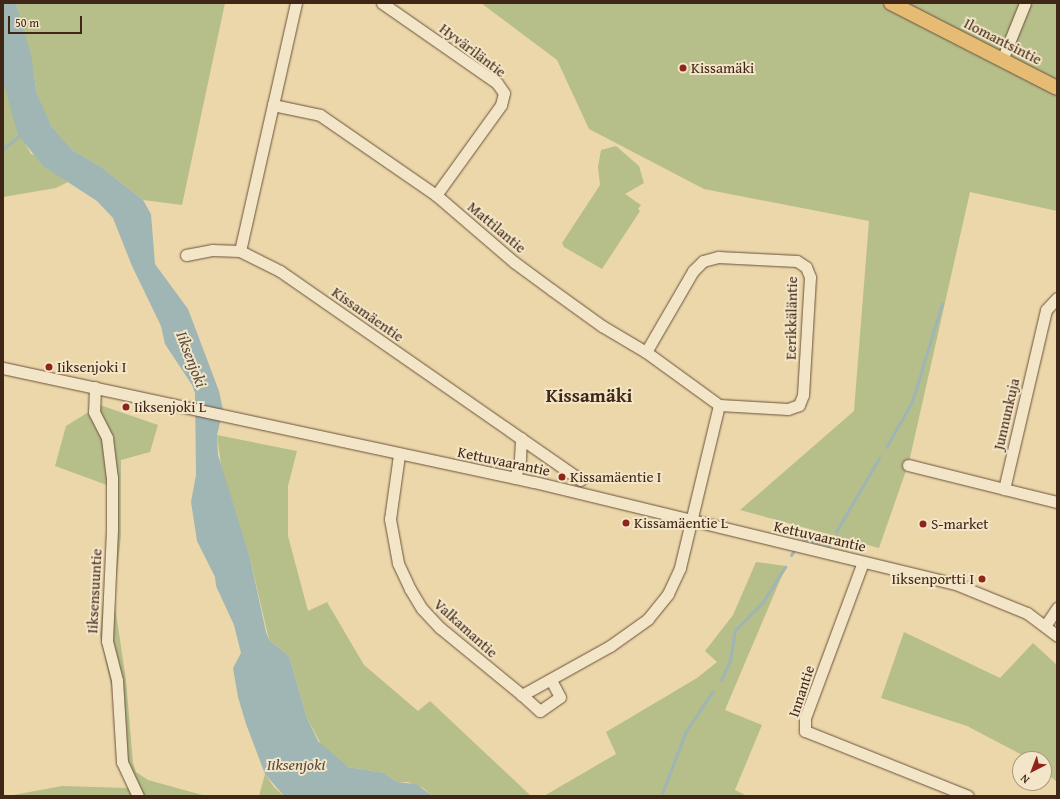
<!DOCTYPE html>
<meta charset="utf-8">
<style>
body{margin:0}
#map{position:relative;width:1060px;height:799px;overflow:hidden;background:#ecd7aa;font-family:"Gentium Book Plus",serif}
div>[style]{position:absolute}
.green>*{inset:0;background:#b6be8a}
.water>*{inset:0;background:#9fb6b5}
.stream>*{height:3px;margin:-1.5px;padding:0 1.5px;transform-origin:1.5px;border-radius:1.5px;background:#9fb6b5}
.roads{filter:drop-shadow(0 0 1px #6b523b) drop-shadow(0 0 1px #6b523b)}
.minor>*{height:11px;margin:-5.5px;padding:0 5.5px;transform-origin:5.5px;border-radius:5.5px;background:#f3e5c8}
.major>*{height:14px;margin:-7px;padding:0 7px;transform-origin:7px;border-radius:7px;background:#e6bc75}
.dots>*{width:11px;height:11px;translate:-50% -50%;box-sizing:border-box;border:2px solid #f3e5c8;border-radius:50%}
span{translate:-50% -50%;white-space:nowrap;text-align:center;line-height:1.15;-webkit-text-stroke:4px #f3e5c8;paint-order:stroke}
.street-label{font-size:15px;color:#402616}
.poi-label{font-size:15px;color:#402616}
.left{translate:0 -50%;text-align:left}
.right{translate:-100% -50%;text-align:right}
.water-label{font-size:16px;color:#584a3e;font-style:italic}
.district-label{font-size:19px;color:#402616;font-weight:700}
.frame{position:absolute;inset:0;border:4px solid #402616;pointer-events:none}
.north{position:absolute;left:1012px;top:751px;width:40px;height:40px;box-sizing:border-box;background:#f3e5c8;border:1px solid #ab9981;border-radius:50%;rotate:222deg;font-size:11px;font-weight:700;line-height:16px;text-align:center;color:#402616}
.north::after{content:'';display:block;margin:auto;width:14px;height:18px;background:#8f2418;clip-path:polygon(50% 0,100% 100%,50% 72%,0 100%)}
.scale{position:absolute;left:8px;top:16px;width:74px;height:18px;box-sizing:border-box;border:2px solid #402616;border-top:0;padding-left:5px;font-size:12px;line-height:14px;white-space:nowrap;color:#402616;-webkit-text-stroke:3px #f3e5c8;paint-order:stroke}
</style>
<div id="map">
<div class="green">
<i style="clip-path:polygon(16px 3px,225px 3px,182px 205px,143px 200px,100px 166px,72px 150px,61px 139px,46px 119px,37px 94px,34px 74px)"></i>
<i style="clip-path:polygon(481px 3px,1057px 3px,1057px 211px,970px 192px,909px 462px,879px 548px,740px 510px,854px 411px,869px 221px,704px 189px,589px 129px,557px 60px)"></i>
<i style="clip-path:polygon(3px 75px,22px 138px,31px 154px,43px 157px,68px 182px,56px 188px,3px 197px)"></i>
<i style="clip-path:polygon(616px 146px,639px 166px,644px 183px,625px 194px,641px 205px,638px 209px,640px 211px,602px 269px,564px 247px,562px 243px,600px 185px,598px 167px,601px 150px)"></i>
<i style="clip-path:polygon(100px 405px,158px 425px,150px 452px,121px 460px,121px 536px,114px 600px,126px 680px,133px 763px,136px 772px,148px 780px,206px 796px,8px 796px,62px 786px,128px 788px,117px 765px,113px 693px,100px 636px,109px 535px,107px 485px,55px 466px,66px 426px)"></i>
<i style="clip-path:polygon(217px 435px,297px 451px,288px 486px,288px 536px,308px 611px,327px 602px,364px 665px,418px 711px,430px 701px,531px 796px,433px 796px,423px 788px,408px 782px,397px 782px,384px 773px,348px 767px,323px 748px,307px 718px,289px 656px,269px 640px,250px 558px,222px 473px)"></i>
<i style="clip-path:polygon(756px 562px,786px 566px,725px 710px,762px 725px,735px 790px,747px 796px,544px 796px,616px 754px,606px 732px,697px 678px,717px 662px,705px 651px,733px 615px)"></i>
<i style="clip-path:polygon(904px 632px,1000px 678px,1033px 643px,1057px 665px,1057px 782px,1044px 771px,1044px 759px,1030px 759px,967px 726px,881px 698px)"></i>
<i style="clip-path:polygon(265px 774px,274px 787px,284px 796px,259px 796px)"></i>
</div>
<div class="water">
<i style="clip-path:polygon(3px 3px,16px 3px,31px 55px,37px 94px,51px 126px,72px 150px,100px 166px,143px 200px,151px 214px,155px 264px,188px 309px,219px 391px,223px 410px,217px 435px,218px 455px,250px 558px,266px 632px,269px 640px,289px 656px,307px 718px,318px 741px,348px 767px,384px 773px,397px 782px,416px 784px,433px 796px,284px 796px,265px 774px,246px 724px,238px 697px,233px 668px,241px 653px,234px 625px,216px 586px,215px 577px,197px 541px,191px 502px,196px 475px,195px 393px,192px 385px,165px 344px,161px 326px,132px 266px,113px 218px,97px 201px,43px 166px,18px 135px,3px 81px)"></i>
</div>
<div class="stream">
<i style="left:3px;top:149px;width:21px;rotate:-39deg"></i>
<i style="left:886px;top:447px;width:52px;rotate:-60deg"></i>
<i style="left:912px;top:402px;width:103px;rotate:-73.1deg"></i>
<i style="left:836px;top:532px;width:86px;rotate:-59.8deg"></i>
<i style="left:801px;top:538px;width:29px;rotate:14deg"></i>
<i style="left:791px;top:555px;width:4px;rotate:-56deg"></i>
<i style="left:721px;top:680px;width:21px;rotate:-65deg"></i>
<i style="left:730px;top:661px;width:31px;rotate:-81deg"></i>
<i style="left:735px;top:630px;width:38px;rotate:-45deg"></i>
<i style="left:762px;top:603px;width:43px;rotate:-57.4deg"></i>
<i style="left:661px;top:796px;width:70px;rotate:-69deg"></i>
<i style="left:686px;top:731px;width:48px;rotate:-56deg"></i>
</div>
<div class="roads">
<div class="minor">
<i style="left:382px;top:3px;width:140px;rotate:34.8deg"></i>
<i style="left:497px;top:83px;width:12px;rotate:55deg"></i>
<i style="left:504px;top:93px;width:12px;rotate:104deg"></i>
<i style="left:501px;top:105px;width:111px;rotate:125.8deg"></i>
<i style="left:1002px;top:60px;width:61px;rotate:-68deg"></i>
<i style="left:273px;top:105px;width:105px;rotate:-77.3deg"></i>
<i style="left:240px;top:251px;width:150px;rotate:-77.3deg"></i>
<i style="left:273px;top:105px;width:48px;rotate:12deg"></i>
<i style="left:320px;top:115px;width:141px;rotate:34.6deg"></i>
<i style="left:436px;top:195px;width:103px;rotate:40.7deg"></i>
<i style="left:514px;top:262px;width:47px;rotate:36.4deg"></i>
<i style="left:552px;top:290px;width:62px;rotate:35.8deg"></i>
<i style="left:602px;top:326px;width:51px;rotate:30.6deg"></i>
<i style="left:646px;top:352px;width:90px;rotate:36deg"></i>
<i style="left:719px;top:405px;width:168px;rotate:103.5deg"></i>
<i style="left:680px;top:568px;width:29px;rotate:115deg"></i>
<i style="left:668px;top:594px;width:32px;rotate:129deg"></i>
<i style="left:648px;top:619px;width:47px;rotate:144.6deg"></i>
<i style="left:610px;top:646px;width:101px;rotate:150.9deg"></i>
<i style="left:522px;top:695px;width:106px;rotate:-140.7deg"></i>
<i style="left:440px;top:628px;width:26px;rotate:-133deg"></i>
<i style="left:422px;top:609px;width:23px;rotate:-121deg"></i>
<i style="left:410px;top:589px;width:29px;rotate:-115deg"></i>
<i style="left:398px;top:563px;width:45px;rotate:-100.3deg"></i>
<i style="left:390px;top:519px;width:65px;rotate:-82deg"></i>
<i style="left:186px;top:255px;width:26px;rotate:-11deg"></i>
<i style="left:212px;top:250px;width:28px;rotate:2deg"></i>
<i style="left:240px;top:251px;width:45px;rotate:26.6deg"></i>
<i style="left:280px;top:271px;width:366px;rotate:34.8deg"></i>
<i style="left:1057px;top:298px;width:16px;rotate:133deg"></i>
<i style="left:1046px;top:310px;width:184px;rotate:103.2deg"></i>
<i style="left:1004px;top:489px;width:55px;rotate:13.8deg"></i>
<i style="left:646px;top:352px;width:94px;rotate:-59.9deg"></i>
<i style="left:693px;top:271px;width:14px;rotate:-45deg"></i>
<i style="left:703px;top:261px;width:16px;rotate:-15deg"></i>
<i style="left:718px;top:257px;width:79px;rotate:2.9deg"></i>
<i style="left:797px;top:261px;width:11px;rotate:34deg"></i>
<i style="left:806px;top:267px;width:11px;rotate:68deg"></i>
<i style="left:810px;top:277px;width:118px;rotate:93.4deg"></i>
<i style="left:803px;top:395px;width:11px;rotate:112deg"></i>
<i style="left:799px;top:405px;width:12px;rotate:160deg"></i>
<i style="left:788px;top:409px;width:69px;rotate:-176.7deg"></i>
<i style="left:3px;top:368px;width:543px;rotate:12.12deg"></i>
<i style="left:534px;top:482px;width:431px;rotate:13.6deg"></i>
<i style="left:953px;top:583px;width:80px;rotate:22.1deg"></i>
<i style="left:1027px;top:613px;width:38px;rotate:37deg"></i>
<i style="left:95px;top:387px;width:25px;rotate:92deg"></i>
<i style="left:94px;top:412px;width:29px;rotate:63deg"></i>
<i style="left:107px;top:438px;width:39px;rotate:83deg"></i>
<i style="left:112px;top:477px;width:53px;rotate:90deg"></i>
<i style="left:112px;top:530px;width:111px;rotate:92.6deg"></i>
<i style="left:107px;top:641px;width:40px;rotate:75.6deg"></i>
<i style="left:117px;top:680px;width:82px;rotate:86.5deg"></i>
<i style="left:122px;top:762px;width:38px;rotate:65deg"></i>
<i style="left:908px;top:465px;width:99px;rotate:14deg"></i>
<i style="left:515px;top:478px;width:20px;rotate:-75deg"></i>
<i style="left:520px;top:459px;width:21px;rotate:-87deg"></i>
<i style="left:863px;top:562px;width:166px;rotate:110.4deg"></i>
<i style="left:805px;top:718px;width:13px;rotate:90deg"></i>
<i style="left:805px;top:731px;width:175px;rotate:21.7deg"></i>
<i style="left:1045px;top:626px;width:22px;rotate:-56deg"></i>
<i style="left:522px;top:695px;width:24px;rotate:42deg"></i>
<i style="left:540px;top:711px;width:24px;rotate:-35deg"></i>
<i style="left:560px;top:697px;width:19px;rotate:-118deg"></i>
</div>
<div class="major">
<i style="left:891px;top:3px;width:186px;rotate:27.1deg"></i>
</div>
</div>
<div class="dots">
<i style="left:683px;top:68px;background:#8f2418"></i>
<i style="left:49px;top:367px;background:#8f2418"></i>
<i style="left:126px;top:407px;background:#8f2418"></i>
<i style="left:562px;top:477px;background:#8f2418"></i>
<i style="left:626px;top:523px;background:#8f2418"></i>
<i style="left:923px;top:524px;background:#8f2418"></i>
<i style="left:982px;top:579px;background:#8f2418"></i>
</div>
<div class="street-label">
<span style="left:1003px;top:41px;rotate:27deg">Ilomantsintie</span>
<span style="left:473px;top:50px;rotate:37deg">Hyväriläntie</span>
<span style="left:497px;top:227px;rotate:40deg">Mattilantie</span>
<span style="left:368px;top:314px;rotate:35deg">Kissamäentie</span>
<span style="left:791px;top:318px;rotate:-89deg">Eerikkäläntie</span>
<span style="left:1006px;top:414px;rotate:-77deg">Junnunkuja</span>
<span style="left:504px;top:461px;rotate:12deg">Kettuvaarantie</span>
<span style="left:820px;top:536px;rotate:13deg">Kettuvaarantie</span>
<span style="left:94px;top:591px;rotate:-87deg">Iiksensuuntie</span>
<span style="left:466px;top:628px;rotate:42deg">Valkamantie</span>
<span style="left:801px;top:691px;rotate:-72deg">Innantie</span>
</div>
<div class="poi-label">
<span class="left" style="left:691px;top:68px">Kissamäki</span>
<span class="left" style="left:57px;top:367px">Iiksenjoki I</span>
<span class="left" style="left:134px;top:407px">Iiksenjoki L</span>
<span class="left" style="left:570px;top:477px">Kissamäentie I</span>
<span class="left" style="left:634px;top:523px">Kissamäentie L</span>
<span class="left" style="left:931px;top:524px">S-market</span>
<span class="right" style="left:974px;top:579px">Iiksenportti I</span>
</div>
<div class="water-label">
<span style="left:192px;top:359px;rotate:69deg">Iiksenjoki</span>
<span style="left:296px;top:764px">Iiksenjoki</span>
</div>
<div class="district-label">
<span style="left:589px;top:396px">Kissamäki</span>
</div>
<div class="frame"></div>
<div class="north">N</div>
<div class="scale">50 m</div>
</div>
